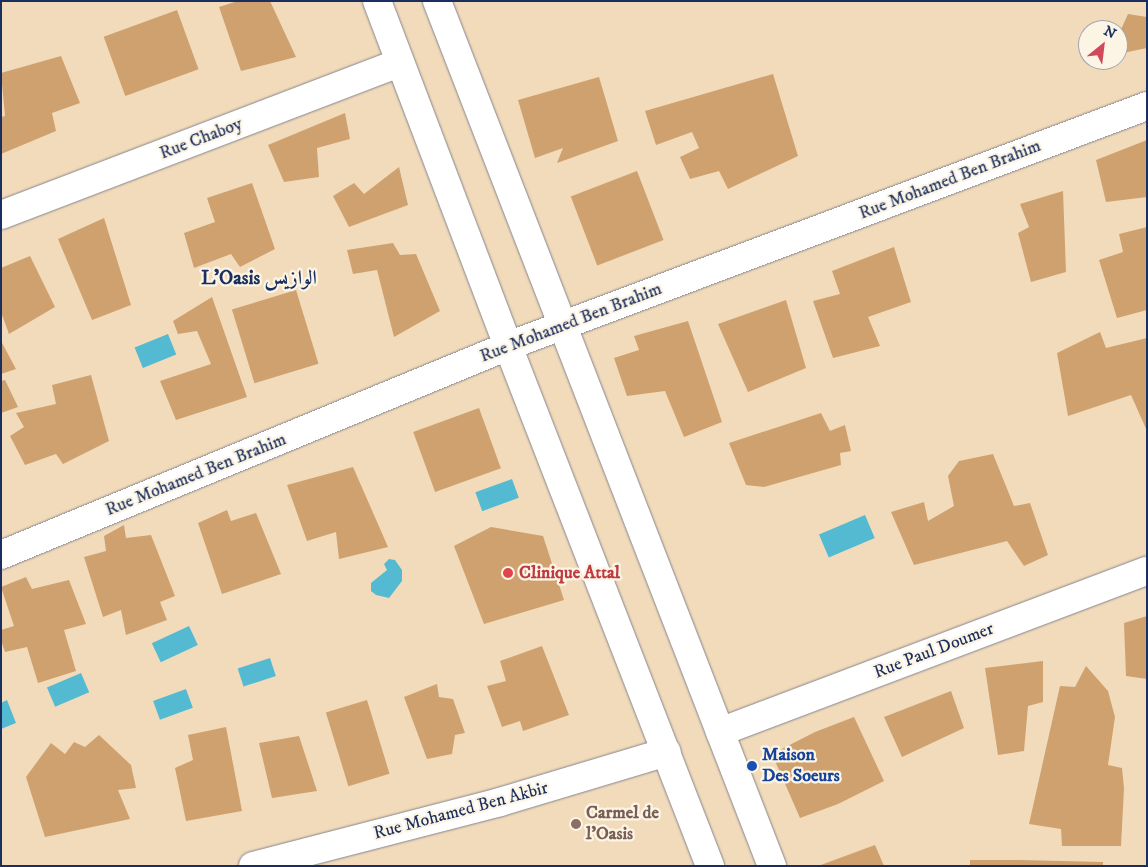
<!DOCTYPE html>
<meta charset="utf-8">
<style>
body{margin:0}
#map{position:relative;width:1148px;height:867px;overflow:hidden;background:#f2dbbb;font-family:"IM FELL DW Pica",Amiri,serif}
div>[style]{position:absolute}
.water>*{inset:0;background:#54bad2;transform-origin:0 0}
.building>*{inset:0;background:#cfa16e;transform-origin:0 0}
.roads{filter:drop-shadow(0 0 1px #86858c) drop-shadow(0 0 1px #86858c)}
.street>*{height:28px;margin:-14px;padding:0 14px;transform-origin:14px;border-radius:14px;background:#fff}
.secondary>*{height:28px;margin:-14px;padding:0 14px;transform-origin:14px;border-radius:14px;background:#fff}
.dots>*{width:14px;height:14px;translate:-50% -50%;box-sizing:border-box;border:2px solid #fcf5e5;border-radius:50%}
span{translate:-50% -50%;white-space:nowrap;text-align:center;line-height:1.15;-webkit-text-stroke:4.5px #fcf5e5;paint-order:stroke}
.street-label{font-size:18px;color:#1b2f5e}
.health-label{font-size:18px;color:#be3a42;font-weight:700}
.left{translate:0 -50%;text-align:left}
.transit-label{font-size:18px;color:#164399;font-weight:700}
.education-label{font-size:18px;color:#785e54;font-weight:700}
.quarter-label{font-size:20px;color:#1b2f5e;font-weight:700}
.frame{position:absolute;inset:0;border:2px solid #1b2f5e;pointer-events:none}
.north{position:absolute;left:1078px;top:20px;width:50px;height:50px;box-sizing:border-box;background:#fcf5e5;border:1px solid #a2a6af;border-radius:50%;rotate:29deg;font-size:14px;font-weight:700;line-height:20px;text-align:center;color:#1b2f5e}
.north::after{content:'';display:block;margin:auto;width:18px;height:22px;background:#d1495b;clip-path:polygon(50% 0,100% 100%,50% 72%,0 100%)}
</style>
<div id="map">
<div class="water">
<i style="left:168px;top:334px;width:22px;height:36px;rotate:68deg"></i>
<i style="left:512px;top:479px;width:20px;height:39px;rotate:70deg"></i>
<i style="left:865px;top:515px;width:25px;height:50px;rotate:67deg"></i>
<i style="clip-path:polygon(389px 559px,395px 560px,402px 570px,402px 581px,389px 598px,376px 595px,371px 591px,371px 583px,387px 570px,384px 564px)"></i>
<i style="left:189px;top:626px;width:21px;height:41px;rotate:65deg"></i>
<i style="left:270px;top:658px;width:19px;height:34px;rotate:72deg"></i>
<i style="left:81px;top:673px;width:21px;height:37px;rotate:67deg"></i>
<i style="left:186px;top:689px;width:20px;height:35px;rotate:70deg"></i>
<i style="clip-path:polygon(7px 700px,16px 723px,1px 729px,1px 703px)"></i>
</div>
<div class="building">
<i style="clip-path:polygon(238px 1px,270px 1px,296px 57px,241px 71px,219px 7px)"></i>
<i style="left:177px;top:10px;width:63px;height:78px;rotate:70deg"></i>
<i style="clip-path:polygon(1128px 14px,1147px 17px,1147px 48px,1118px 54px,1118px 36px)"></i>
<i style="clip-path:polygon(61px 56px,80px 103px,52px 113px,56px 131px,1px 154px,1px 117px,5px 116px,1px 73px)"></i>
<i style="clip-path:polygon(773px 74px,798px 156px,728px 189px,719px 171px,690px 179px,680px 157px,699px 148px,692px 132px,656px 145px,645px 111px)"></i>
<i style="clip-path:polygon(599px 77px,618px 141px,557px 163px,563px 148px,535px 158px,518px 100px)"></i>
<i style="clip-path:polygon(345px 113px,350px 139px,317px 148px,319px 177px,284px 182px,268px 145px)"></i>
<i style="clip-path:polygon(1147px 140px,1147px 197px,1106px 202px,1096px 160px)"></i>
<i style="clip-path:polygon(399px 167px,408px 205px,349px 227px,333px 196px,354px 183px,364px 194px)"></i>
<i style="left:637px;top:171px;width:74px;height:71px;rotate:69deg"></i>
<i style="clip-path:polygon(252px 183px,275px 249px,240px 267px,231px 254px,194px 268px,184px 233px,215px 222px,207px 198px)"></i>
<i style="clip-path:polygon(1063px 191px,1066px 272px,1031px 282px,1018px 233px,1029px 227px,1020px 204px)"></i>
<i style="clip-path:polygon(104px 218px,131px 305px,92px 320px,58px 239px)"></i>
<i style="clip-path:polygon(1147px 227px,1147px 310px,1117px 318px,1099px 260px,1123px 252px,1119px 234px)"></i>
<i style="clip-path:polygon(393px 243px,400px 255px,416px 254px,440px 311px,394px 337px,377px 270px,353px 274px,347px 250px)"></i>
<i style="clip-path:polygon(894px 247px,911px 302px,868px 317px,880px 346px,833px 358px,813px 301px,840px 294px,832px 271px)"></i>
<i style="clip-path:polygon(30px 256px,55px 307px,9px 334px,1px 312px,1px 268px)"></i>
<i style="left:296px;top:290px;width:77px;height:67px;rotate:73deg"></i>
<i style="clip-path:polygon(212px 297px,247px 397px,176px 420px,160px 381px,211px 364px,197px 331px,178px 334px,173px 321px)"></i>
<i style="clip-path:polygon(786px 300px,806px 368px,748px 392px,718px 324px)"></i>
<i style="clip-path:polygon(688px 321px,722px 422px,684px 437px,665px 391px,627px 396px,614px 358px,639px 350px,634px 336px)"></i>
<i style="clip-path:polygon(1100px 332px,1106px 348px,1147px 338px,1147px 431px,1131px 395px,1068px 416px,1057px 353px)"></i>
<i style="clip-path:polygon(1px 341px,16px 369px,1px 374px)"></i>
<i style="clip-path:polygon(91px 375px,109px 441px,63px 464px,56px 454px,25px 465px,10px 436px,24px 427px,16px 413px,56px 404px,52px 385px)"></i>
<i style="clip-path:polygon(5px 380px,18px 407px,1px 413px,1px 381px)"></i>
<i style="left:479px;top:408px;width:64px;height:70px;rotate:70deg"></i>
<i style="clip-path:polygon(821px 413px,830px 431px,845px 425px,851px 451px,840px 453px,841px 465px,764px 487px,746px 485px,729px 443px)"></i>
<i style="clip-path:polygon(993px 454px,1014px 506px,1030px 503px,1048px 555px,1024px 566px,1007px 541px,914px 565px,891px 512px,924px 502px,928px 521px,954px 506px,948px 476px,959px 461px)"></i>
<i style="clip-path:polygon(353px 467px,388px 547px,339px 559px,336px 532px,307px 541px,287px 485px)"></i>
<i style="clip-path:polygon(227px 510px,231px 521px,256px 513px,281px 574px,222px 594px,198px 523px)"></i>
<i style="clip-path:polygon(124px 525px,126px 538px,151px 535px,175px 596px,160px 602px,167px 620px,126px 635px,121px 610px,103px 617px,84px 557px,106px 551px,104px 536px)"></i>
<i style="clip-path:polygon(491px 527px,543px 536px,564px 600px,484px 624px,454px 546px)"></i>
<i style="clip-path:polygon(26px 577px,32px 589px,69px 580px,86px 624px,64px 630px,76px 671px,38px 683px,27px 647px,5px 652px,1px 640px,1px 630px,14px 626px,1px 587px)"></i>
<i style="clip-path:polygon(1147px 616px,1147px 679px,1126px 676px,1124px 623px)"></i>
<i style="clip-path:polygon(542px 646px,569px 715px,523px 731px,520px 721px,502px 727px,487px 686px,506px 681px,500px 661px)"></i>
<i style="clip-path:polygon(1043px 661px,1043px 702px,1028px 706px,1024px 751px,998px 755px,985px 668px)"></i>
<i style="clip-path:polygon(1086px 666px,1108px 691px,1115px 717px,1108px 765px,1122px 768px,1124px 788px,1121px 846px,1062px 846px,1061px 829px,1029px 824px,1060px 686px,1075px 687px)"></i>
<i style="clip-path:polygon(437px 684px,439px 697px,453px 699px,465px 733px,455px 735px,452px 754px,427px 759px,404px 697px)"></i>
<i style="clip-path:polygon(951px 691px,964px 728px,902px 757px,884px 717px)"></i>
<i style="left:367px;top:700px;width:77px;height:43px;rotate:73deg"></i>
<i style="clip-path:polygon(854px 717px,884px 781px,838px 804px,800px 818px,772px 754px,815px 732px)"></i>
<i style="clip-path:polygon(226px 727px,242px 811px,186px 821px,175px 768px,193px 760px,188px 735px)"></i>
<i style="clip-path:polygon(99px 735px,131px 765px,136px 788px,118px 790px,130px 819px,45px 837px,26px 777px,51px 743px,65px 754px,74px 742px,85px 747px)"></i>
<i style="clip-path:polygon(299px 736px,317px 791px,272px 798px,259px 743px)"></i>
<i style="clip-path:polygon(875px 845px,884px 866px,818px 866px)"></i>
<i style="clip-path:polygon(970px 860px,1021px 860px,1103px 862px,1103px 866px,970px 866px)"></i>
</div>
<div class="roads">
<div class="street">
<i style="left:1px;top:215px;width:427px;rotate:-20.9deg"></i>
<i style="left:1px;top:555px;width:548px;rotate:-22.4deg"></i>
<i style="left:508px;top:346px;width:683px;rotate:-20.59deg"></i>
<i style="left:720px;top:732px;width:456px;rotate:-20.7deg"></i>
<i style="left:253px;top:866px;width:255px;rotate:-14.5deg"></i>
<i style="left:500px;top:802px;width:174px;rotate:-16.7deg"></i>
</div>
<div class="secondary">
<i style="left:377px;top:1px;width:369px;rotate:69.2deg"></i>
<i style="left:508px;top:346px;width:558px;rotate:68.77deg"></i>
<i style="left:437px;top:1px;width:928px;rotate:68.83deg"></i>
</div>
</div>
<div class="dots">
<i style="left:508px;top:573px;background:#e0444e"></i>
<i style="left:752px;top:766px;background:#1a4fb4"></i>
<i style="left:576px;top:824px;background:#8d6e63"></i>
</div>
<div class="street-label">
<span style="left:201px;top:139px;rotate:-21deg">Rue Chaboy</span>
<span style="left:950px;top:180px;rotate:-21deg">Rue Mohamed Ben Brahim</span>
<span style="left:571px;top:323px;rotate:-21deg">Rue Mohamed Ben Brahim</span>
<span style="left:196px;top:475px;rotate:-22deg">Rue Mohamed Ben Brahim</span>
<span style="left:934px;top:651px;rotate:-21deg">Rue Paul Doumer</span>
<span style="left:461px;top:811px;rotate:-15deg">Rue Mohamed Ben Akbir</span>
</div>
<div class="health-label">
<span class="left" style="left:519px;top:573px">Clinique Attal</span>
</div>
<div class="transit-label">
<span class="left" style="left:762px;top:766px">Maison<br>Des Soeurs</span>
</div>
<div class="education-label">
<span class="left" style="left:586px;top:824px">Carmel de<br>l'Oasis</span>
</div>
<div class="quarter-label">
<span style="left:259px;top:278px">L'Oasis الوازيس</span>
</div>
<div class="frame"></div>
<div class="north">N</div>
</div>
